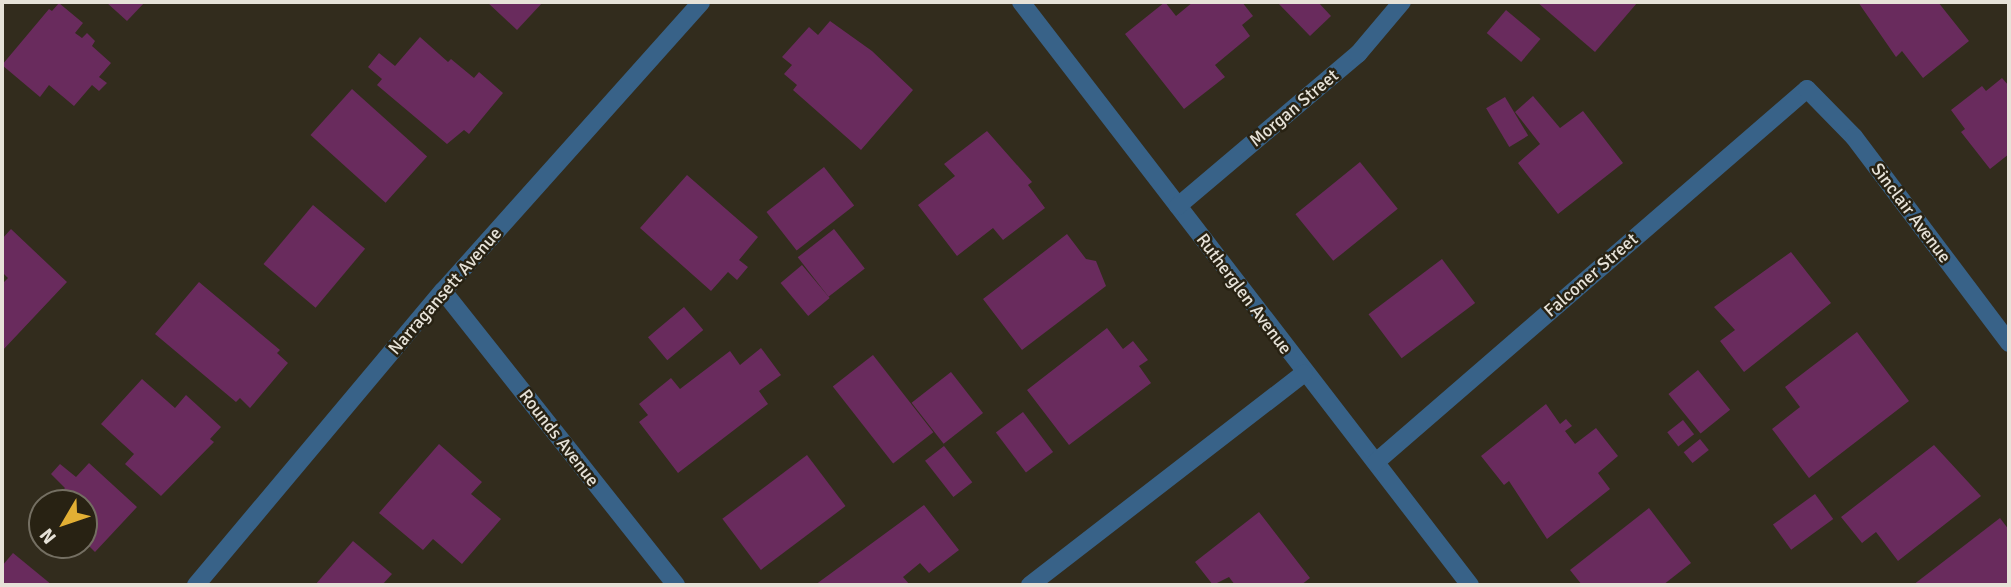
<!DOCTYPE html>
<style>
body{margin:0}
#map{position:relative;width:2011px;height:587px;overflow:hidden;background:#322c1d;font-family:Signika,sans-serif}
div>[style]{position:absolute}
.building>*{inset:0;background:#692b5d;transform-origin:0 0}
.minor>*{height:18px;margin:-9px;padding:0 9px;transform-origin:9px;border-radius:9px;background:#386288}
span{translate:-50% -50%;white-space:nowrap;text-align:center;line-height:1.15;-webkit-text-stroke:5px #282213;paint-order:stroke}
.street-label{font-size:18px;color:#e6e2d8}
.frame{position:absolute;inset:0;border:4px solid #e6e2d8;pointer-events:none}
.north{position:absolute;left:28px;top:489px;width:70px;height:70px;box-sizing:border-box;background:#282213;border:2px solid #746f62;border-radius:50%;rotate:231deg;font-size:19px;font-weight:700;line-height:28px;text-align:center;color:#e6e2d8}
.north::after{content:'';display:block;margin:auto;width:24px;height:32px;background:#e2af34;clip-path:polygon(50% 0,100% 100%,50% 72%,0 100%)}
</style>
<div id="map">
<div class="building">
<i style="clip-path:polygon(106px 2px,145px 2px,127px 21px)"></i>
<i style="clip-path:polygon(487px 2px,543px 2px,517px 30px)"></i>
<i style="clip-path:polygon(1165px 2px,1176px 16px,1193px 2px,1242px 2px,1253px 16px,1242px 25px,1250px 36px,1215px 65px,1225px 77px,1184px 109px,1125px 34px)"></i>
<i style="clip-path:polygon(1277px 2px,1318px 2px,1331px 16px,1310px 36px)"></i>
<i style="clip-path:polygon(1537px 2px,1635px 2px,1637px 3px,1595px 52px)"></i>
<i style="clip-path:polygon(1858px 2px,1938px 2px,1969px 41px,1923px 78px,1902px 51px,1896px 57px)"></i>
<i style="clip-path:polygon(59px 3px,83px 23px,75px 33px,82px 38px,87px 33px,95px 41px,92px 46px,111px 63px,99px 77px,107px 83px,99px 91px,92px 85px,74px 106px,49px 85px,40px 97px,2px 65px,49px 9px,52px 11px)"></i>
<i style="left:1506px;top:10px;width:45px;height:30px;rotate:40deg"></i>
<i style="clip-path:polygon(830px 21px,872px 51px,913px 90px,861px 150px,793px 90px,797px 85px,784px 74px,792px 65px,782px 57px,809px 27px,818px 35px)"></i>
<i style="clip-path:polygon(420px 37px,448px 62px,451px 59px,474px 78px,479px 72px,503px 93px,469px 134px,464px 130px,447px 144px,377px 85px,382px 79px,368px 67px,379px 53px,395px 66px)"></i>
<i style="clip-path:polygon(2002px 78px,2009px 86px,2009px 154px,1990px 169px,1961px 132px,1965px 129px,1951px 110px,1982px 86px,1986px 91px)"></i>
<i style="left:352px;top:89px;width:101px;height:62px;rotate:42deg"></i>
<i style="clip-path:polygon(1533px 96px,1560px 128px,1583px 111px,1623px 163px,1558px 214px,1518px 163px,1540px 144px,1515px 112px)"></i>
<i style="left:1505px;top:97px;width:45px;height:22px;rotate:59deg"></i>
<i style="clip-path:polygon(987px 131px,1032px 182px,1028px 185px,1045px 208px,1003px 240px,993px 228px,957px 256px,918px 205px,955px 176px,944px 164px)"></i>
<i style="left:1360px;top:162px;width:60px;height:83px;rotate:51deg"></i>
<i style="left:824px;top:167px;width:49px;height:73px;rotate:52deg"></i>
<i style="clip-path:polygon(687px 175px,758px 237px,739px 260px,748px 267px,737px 280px,728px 272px,711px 291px,640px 228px)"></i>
<i style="left:313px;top:205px;width:68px;height:77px;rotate:40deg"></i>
<i style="clip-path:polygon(11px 229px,67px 282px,2px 351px,2px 284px,8px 278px,2px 272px,2px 239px)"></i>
<i style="left:834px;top:229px;width:50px;height:46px;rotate:52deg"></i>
<i style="clip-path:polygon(1067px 234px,1086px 259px,1096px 261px,1106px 286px,1022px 350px,983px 299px)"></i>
<i style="clip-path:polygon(1791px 252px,1831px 303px,1744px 372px,1720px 341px,1735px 330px,1714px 307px)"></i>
<i style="left:1442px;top:259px;width:55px;height:92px;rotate:53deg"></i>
<i style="left:802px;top:265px;width:43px;height:28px;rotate:50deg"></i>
<i style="clip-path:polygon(199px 282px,280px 350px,277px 353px,288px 363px,250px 408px,240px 398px,236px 402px,155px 334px)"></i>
<i style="left:684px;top:307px;width:30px;height:47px;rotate:50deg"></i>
<i style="clip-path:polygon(1107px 328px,1123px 349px,1133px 341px,1148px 360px,1139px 366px,1151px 383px,1069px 445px,1027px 390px)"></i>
<i style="clip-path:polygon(1857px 332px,1909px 401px,1809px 478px,1772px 429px,1800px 407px,1785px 387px)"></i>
<i style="clip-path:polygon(761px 348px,781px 375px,759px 391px,768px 404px,678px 473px,639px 422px,648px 415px,639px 404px,671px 378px,680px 389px,730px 351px,740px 365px)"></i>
<i style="left:873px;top:355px;width:98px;height:51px;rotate:52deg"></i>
<i style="left:1698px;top:370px;width:51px;height:38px;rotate:51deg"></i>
<i style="left:951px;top:372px;width:52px;height:50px;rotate:52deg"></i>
<i style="clip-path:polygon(142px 379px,175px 408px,186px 395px,221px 427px,210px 439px,214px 442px,161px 496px,125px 464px,134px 454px,101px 424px)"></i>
<i style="clip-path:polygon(1546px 404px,1560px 424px,1566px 419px,1572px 426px,1565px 431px,1575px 444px,1596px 428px,1618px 456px,1598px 473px,1610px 489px,1547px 539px,1509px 481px,1504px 485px,1481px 456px)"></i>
<i style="left:1023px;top:412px;width:50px;height:34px;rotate:53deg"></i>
<i style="left:1683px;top:420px;width:18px;height:20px;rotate:52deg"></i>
<i style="left:1700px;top:439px;width:14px;height:21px;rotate:51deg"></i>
<i style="clip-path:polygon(439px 444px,482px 482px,471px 494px,501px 519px,462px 564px,433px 539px,423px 550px,379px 513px)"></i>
<i style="clip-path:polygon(1934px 445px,1981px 496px,1898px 561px,1876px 532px,1862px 543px,1841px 517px)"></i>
<i style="left:944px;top:446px;width:46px;height:24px;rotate:52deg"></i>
<i style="left:807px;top:455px;width:64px;height:106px;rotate:53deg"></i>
<i style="clip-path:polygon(89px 463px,137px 507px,95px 552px,84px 541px,84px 503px,51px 503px,65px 488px,51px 474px,60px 464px,76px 477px)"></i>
<i style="left:1815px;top:494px;width:31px;height:52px;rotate:54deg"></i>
<i style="clip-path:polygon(924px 505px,959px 550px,929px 573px,920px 563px,903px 577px,910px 585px,815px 585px)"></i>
<i style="clip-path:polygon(1649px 508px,1691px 563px,1663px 585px,1582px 585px,1570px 570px)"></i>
<i style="clip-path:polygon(1259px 512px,1310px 578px,1301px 585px,1235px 585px,1229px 577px,1213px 585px,1195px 562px)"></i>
<i style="clip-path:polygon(2000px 518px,2009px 530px,2009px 585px,1913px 585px)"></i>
<i style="clip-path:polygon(353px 541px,392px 574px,382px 585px,315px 585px)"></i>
<i style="clip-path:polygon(13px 553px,52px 585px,2px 585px,2px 566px)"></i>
</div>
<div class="minor">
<i style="left:1021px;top:2px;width:736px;rotate:52.4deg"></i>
<i style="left:1178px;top:206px;width:236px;rotate:-40.2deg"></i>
<i style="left:1358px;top:54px;width:68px;rotate:-49.8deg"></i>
<i style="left:443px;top:291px;width:375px;rotate:51.6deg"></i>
<i style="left:1376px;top:462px;width:570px;rotate:-40.87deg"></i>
<i style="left:1807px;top:89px;width:67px;rotate:45.6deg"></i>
<i style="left:1854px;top:137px;width:258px;rotate:53deg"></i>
<i style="left:196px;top:585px;width:384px;rotate:-50deg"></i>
<i style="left:443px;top:291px;width:387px;rotate:-48.2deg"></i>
<i style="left:1030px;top:585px;width:346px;rotate:-37.7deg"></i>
</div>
<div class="street-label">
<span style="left:1294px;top:108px;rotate:-40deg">Morgan Street</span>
<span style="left:1911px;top:213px;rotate:53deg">Sinclair Avenue</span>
<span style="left:1591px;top:275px;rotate:-41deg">Falconer Street</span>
<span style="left:445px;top:291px;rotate:-49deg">Narragansett Avenue</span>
<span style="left:1244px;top:294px;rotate:53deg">Rutherglen Avenue</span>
<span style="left:559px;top:438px;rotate:52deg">Rounds Avenue</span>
</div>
<div class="frame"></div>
<div class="north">N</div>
</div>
